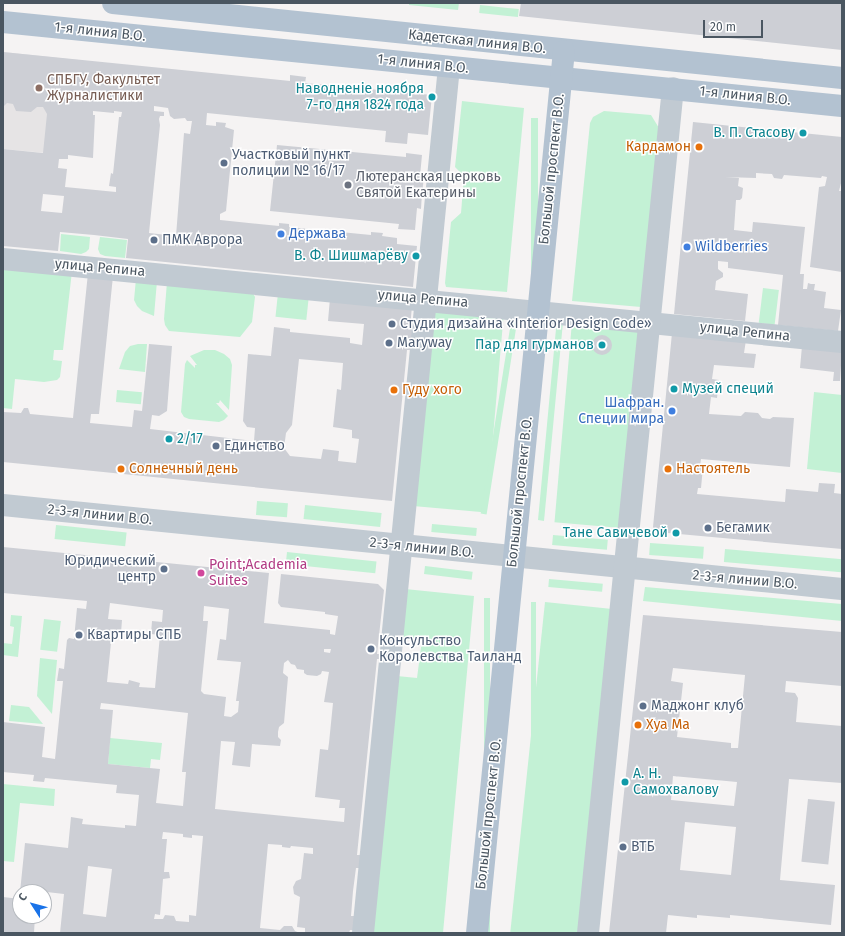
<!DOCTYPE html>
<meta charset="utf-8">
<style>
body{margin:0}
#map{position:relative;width:845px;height:936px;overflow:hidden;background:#f5f3f3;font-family:"Fira Sans",sans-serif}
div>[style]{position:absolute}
.education>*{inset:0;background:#e6e4e5}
.green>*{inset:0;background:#c3f1d5;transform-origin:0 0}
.building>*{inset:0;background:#cdcfd5;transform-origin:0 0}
.round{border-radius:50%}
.minor>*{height:22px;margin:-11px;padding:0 11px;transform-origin:11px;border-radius:11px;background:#c1cad2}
.major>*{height:22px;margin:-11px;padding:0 11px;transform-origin:11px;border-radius:11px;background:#b3c2d1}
.dots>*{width:11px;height:11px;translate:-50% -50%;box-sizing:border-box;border:2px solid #fff;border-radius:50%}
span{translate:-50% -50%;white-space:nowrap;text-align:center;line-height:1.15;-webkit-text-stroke:3px #fff;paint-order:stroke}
.street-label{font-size:14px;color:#4a5661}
.education-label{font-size:14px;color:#785e54}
.left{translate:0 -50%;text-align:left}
.culture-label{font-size:14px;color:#0d838f}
.right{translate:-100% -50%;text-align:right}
.food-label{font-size:14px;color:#c56008}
.service-label{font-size:14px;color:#4e5e75}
.worship-label{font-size:14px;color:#5b616d}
.shop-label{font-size:14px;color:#366cbe}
.hotel-label{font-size:14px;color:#b23c85}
.frame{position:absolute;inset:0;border:4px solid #4a5661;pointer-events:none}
.north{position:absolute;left:12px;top:884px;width:40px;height:40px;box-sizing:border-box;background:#fff;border:1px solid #b7bbc0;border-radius:50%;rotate:306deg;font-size:11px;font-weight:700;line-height:16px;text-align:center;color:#4a5661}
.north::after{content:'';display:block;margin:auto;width:14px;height:18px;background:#1a73e8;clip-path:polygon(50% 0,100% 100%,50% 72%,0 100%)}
.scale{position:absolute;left:703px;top:20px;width:60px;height:18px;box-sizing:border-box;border:2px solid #4a5661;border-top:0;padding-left:5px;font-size:12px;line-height:14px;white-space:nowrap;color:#4a5661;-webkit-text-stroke:3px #fff;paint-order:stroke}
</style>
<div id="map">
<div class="education">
<i style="clip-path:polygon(3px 52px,78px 60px,68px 155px,3px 149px)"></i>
</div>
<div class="green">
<i style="clip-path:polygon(409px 3px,459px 3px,458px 10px,409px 5px)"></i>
<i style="left:480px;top:5px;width:39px;height:8px;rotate:6deg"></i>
<i style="clip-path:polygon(462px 101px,524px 108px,507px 292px,446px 287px,445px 283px,451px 222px,461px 213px,464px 176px,455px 167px)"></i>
<i style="clip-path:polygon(604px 111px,651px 115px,659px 128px,641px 307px,572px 301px,590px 123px,593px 117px)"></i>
<i style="left:531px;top:118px;width:7px;height:169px"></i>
<i style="clip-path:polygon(61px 234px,90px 237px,89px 249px,86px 252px,81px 254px,60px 251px)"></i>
<i style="clip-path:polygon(100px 237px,127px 240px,125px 258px,105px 256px,100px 254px,98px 249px)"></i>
<i style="clip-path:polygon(3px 265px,72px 271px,63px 350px,54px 350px,53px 360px,62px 361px,60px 377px,57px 380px,44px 382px,15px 379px,12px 409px,3px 408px)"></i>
<i style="clip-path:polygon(136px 279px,157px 281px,154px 316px,142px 311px,137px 306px,134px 300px)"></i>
<i style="clip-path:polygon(167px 282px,253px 293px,255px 297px,252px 322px,240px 337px,169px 331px,165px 325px,164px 319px)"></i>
<i style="left:763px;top:288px;width:16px;height:35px;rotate:7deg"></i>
<i style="left:278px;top:293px;width:31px;height:24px;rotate:6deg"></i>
<i style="left:433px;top:308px;width:71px;height:199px;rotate:5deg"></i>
<i style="left:511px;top:322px;width:6px;height:194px;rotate:9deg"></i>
<i style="clip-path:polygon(563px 322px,544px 521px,538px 520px,556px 329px,560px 323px)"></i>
<i style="left:572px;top:322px;width:70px;height:201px;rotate:5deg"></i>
<i style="clip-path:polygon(138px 344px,147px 344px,145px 372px,119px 369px,125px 352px,130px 346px)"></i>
<i style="clip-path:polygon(204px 350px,215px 350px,224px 354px,230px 359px,232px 365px,229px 410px,220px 400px,219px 403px,216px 403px,228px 416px,224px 420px,219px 422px,189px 419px,184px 417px,181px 412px,185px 364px,187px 360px,195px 368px,195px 365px,197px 365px,190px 356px)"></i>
<i style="left:117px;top:390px;width:25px;height:12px;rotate:5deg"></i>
<i style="clip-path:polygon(814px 392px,842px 395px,842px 473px,807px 469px)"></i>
<i style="left:257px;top:501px;width:31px;height:14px;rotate:4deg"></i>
<i style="left:305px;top:505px;width:77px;height:14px;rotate:6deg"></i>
<i style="left:432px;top:524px;width:45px;height:8px;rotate:5deg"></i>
<i style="left:56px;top:525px;width:71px;height:14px;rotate:6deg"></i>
<i style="left:553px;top:535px;width:55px;height:10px;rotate:5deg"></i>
<i style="left:650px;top:543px;width:54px;height:12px;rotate:4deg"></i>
<i style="left:725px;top:549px;width:118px;height:13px;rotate:5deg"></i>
<i style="left:287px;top:552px;width:90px;height:12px;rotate:6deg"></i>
<i style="left:425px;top:566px;width:48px;height:8px;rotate:7deg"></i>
<i style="left:549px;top:579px;width:54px;height:8px;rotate:5deg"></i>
<i style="clip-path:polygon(645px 587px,842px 604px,842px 621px,643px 601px)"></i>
<i style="clip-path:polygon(405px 589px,474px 596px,443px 933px,371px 933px,397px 676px,417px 678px,422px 640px,401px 637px)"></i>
<i style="left:484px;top:598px;width:6px;height:337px"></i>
<i style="left:531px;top:602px;width:5px;height:333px"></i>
<i style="left:545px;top:602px;width:70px;height:332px;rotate:6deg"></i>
<i style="clip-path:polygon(11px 615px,22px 616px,18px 657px,3px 655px,3px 643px,12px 644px,14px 627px,10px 626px)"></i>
<i style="left:44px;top:619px;width:17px;height:31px;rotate:7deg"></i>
<i style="clip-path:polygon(40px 658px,57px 660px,52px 714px,37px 696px)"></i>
<i style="clip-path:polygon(11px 705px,29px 707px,43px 724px,9px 721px)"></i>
<i style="clip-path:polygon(110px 738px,162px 743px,160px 760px,151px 759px,150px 768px,108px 764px)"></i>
<i style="clip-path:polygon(3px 784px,55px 789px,54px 806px,20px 803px,14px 862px,3px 861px)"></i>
</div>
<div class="building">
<i style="clip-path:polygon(521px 3px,842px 3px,842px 50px,519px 16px)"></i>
<i style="clip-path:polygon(evenodd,3px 52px,290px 81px,290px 75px,306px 77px,305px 83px,432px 95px,428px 135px,408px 133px,407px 144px,385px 142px,386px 131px,207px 113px,206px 125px,216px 126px,216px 122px,226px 123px,225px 127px,234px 130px,226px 211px,220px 214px,220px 220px,279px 226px,279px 223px,289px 224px,289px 227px,371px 235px,371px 232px,383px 233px,382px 236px,397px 238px,397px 244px,417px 246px,413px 287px,126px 258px,128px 239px,94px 235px,60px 232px,58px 251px,3px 246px,3px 149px,43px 153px,47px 114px,43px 107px,37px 107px,31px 112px,16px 111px,13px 104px,7px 103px,3px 107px,3px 52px,154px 106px,168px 108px,170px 116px,174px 119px,185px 118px,187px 121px,192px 121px,190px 134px,184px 133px,176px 236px,149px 233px,160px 125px,159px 119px,160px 116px,164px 116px,164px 112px,154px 111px,154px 106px,3px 52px,93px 111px,114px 113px,114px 111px,122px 112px,121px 117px,119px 117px,113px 174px,111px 173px,109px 186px,116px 187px,116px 192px,65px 187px,67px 169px,58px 168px,59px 159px,68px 159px,68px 155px,93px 158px,95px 115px,93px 115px,93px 111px,3px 52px,43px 194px,64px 196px,62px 213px,41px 211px,43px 194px)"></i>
<i style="clip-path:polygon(693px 122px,842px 137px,842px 179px,839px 191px,842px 191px,842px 272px,810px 267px,819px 187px,825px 186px,827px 177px,822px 176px,821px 178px,784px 175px,782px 179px,774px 178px,772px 174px,756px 173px,756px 178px,725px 177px,739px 178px,738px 186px,743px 188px,742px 198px,740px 200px,736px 200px,734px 230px,752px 232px,753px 222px,805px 227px,800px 274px,804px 274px,803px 289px,807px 289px,808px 283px,811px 284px,815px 284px,814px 290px,826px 292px,824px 308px,841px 310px,838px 331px,778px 325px,783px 275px,728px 268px,728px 262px,718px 261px,718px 269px,723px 273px,723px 277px,716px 281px,715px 290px,748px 294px,745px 321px,674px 314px)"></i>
<i style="clip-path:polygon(277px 145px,406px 157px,406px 153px,422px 155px,420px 176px,424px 177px,422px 193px,421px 209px,417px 208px,415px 230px,398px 229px,399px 224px,270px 211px)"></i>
<i style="clip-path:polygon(evenodd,88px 273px,113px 276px,99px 414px,91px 414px,90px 423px,132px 427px,134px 410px,142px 411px,149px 344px,172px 346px,167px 411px,159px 416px,152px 415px,150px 429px,254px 441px,255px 428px,247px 427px,243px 421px,248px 354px,271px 356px,274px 327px,290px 329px,290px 332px,350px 338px,350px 343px,362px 345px,364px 324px,328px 321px,330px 298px,412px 306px,410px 328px,414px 329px,412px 350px,407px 350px,392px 501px,3px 462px,3px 412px,21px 413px,24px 408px,28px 408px,30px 414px,73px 418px,88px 273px,299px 359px,343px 363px,341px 390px,337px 389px,333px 427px,352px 430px,352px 438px,359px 439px,356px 463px,338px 461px,339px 451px,323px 449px,321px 459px,290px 456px,284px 448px,286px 433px,292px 425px,299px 359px)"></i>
<i style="clip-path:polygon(672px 333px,746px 340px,744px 353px,756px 354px,754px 368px,714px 365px,712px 379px,719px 380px,717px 398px,711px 397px,709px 414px,741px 416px,745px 412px,758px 413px,762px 418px,770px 419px,773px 417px,794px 418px,790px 467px,701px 459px,700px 467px,703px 467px,701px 488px,698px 488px,697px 494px,785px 502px,786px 489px,818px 492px,819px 483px,835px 484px,834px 493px,842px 494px,842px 549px,657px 532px,653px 527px)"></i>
<i class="round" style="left:592px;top:335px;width:20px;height:20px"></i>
<i style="clip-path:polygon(802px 346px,842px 350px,840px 381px,833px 381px,834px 372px,800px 368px)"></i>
<i style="clip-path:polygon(evenodd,3px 547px,269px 573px,264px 623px,330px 630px,330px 634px,335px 635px,338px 616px,325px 614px,325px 612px,281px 607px,278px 603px,281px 574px,378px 584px,384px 590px,377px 654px,382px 654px,382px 659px,377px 659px,357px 855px,363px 855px,362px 868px,356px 868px,353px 891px,351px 916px,357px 916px,356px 930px,350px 930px,349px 933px,305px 933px,305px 928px,297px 927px,300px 897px,294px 894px,293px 887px,296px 881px,301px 879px,304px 853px,313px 854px,313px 848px,291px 846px,290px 848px,282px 847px,282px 845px,268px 844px,260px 928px,280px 930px,284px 926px,292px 926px,295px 931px,300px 933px,60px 933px,64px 894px,38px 891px,20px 892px,25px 843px,68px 848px,71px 817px,83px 819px,82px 824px,125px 828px,125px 825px,136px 826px,139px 795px,116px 793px,117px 785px,45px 778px,44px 782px,33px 781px,34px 775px,3px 772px,3px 722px,45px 727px,42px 757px,55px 759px,63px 681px,57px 681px,59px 668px,64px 669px,67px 640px,69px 638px,74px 639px,77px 608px,86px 609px,87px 601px,3px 593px,3px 547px,110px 603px,163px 610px,162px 622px,152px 621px,151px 634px,160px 635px,155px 688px,139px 687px,140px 683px,129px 680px,128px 684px,107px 682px,112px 633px,121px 633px,122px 620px,108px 619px,110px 603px,3px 547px,204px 606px,229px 609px,226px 640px,220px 639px,217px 660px,241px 662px,236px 701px,239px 701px,238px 712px,231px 717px,224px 716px,226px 697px,204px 694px,201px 691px,208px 621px,203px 621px,204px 606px,3px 547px,324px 649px,331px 649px,330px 653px,324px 652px,324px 649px,3px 547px,288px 660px,291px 664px,295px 665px,297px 669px,304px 670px,304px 673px,307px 675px,317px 676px,321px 674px,322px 671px,329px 672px,324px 702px,333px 703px,329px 743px,328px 750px,320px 749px,315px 797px,340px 800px,339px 808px,345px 808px,344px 822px,215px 809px,221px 741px,235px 742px,232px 765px,250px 767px,252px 744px,280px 746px,281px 740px,278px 737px,278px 732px,279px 727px,284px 723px,288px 677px,283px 673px,284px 663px,288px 660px,3px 547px,101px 703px,188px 713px,182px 772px,186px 772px,183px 806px,156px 803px,160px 769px,108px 764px,113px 710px,100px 709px,101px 703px,3px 547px,163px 832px,183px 834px,183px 837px,192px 838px,192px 835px,203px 836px,196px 916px,189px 915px,189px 922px,176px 921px,174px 916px,165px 915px,163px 919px,154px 919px,155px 914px,160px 915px,163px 879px,170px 878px,169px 872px,164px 872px,167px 839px,162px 839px,163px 832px,3px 547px,88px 866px,112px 869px,106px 917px,83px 914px,88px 866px)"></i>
<i style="clip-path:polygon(evenodd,643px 615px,842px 632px,842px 686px,786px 681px,785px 692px,795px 693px,798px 698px,796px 722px,842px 726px,842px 783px,789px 779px,780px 880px,835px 885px,831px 925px,730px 915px,730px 918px,697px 915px,697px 918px,668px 915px,666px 933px,609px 933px,643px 615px,673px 668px,745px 675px,738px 748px,731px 748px,731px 743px,677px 737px,683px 683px,671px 681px,673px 668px,643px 615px,673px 776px,737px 782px,734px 806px,671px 800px,673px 776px,643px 615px,685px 822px,736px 827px,731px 875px,680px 870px,685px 822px)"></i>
<i style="left:808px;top:799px;width:27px;height:63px;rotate:6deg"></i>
<i style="clip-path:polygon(3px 897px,20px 899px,20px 916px,35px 916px,34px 933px,3px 933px)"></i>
</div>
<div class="minor">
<i style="left:3px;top:259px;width:843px;rotate:5.65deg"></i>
<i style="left:3px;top:505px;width:843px;rotate:5.72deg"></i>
<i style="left:363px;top:933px;width:870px;rotate:-84.33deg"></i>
<i style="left:588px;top:933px;width:849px;rotate:-84.26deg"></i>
</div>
<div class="major">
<i style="left:113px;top:3px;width:733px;rotate:5.87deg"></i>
<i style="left:3px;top:22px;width:843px;rotate:5.72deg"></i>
<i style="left:477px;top:933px;width:886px;rotate:-84.37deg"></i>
</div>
<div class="dots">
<i style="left:39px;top:88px;background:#8d6e63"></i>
<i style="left:432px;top:97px;background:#0f9aa8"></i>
<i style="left:803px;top:133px;background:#0f9aa8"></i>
<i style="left:699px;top:147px;background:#e8710a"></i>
<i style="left:224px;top:163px;background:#5c6f8a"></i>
<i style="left:348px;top:185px;background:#6b7280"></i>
<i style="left:281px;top:234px;background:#3f7fe0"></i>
<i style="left:154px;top:240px;background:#5c6f8a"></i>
<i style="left:687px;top:247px;background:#3f7fe0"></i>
<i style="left:416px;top:256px;background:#0f9aa8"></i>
<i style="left:392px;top:324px;background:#5c6f8a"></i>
<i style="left:389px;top:343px;background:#5c6f8a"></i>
<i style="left:602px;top:345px;background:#0f9aa8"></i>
<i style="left:674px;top:389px;background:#0f9aa8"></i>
<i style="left:394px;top:390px;background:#e8710a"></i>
<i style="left:672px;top:411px;background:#3f7fe0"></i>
<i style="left:169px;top:439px;background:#0f9aa8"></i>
<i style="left:216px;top:446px;background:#5c6f8a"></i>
<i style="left:121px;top:469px;background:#e8710a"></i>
<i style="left:668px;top:469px;background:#e8710a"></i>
<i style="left:708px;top:528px;background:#5c6f8a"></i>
<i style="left:676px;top:533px;background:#0f9aa8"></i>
<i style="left:164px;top:569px;background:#5c6f8a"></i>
<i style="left:201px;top:573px;background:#d1479c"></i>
<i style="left:79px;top:635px;background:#5c6f8a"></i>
<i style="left:371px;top:649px;background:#5c6f8a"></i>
<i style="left:643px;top:706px;background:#5c6f8a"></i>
<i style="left:638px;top:725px;background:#e8710a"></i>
<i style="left:625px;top:782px;background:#0f9aa8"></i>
<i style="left:623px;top:847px;background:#5c6f8a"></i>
</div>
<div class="street-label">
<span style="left:100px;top:32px;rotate:6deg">1-я линия В.О.</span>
<span style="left:477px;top:42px;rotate:6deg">Кадетская линия В.О.</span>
<span style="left:423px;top:64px;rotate:6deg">1-я линия В.О.</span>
<span style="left:745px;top:96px;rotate:6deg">1-я линия В.О.</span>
<span style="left:552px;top:169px;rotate:-84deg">Большой проспект В.О.</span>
<span style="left:100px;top:268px;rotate:5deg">улица Репина</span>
<span style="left:423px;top:299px;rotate:5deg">улица Репина</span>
<span style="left:745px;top:332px;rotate:6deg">улица Репина</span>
<span style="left:520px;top:492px;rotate:-84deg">Большой проспект В.О.</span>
<span style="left:100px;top:515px;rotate:6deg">2-3-я линии В.О.</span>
<span style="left:422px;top:548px;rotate:6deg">2-3-я линии В.О.</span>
<span style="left:745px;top:580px;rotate:5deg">2-3-я линии В.О.</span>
<span style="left:489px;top:814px;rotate:-84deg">Большой проспект В.О.</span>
</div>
<div class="education-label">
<span class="left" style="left:47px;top:88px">СПБГУ, Факультет<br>Журналистики</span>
</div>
<div class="culture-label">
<span class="right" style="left:424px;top:97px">Наводненiе ноября<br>7-го дня 1824 года</span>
<span class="right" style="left:795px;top:133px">В. П. Стасову</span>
<span class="right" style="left:408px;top:256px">В. Ф. Шишмарёву</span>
<span class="right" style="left:594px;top:345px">Пар для гурманов</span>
<span class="left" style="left:682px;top:389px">Музей специй</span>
<span class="left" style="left:177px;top:439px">2/17</span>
<span class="right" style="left:668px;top:533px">Тане Савичевой</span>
<span class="left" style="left:633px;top:782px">А. Н.<br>Самохвалову</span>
</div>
<div class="food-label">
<span class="right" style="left:691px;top:147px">Кардамон</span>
<span class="left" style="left:402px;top:390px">Гуду хого</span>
<span class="left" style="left:129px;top:469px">Солнечный день</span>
<span class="left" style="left:676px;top:469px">Настоятель</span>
<span class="left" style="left:646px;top:725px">Хуа Ма</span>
</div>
<div class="service-label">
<span class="left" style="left:232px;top:163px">Участковый пункт<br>полиции № 16/17</span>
<span class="left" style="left:162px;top:240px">ПМК Аврора</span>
<span class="left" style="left:400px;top:324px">Студия дизайна «Interior Design Code»</span>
<span class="left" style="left:397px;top:343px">Maryway</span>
<span class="left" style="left:224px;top:446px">Единство</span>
<span class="left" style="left:716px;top:528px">Бегамик</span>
<span class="right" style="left:156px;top:569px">Юридический<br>центр</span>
<span class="left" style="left:87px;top:635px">Квартиры СПБ</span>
<span class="left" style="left:379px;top:649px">Консульство<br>Королевства Таиланд</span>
<span class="left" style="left:651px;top:706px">Маджонг клуб</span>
<span class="left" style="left:631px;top:847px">ВТБ</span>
</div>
<div class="worship-label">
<span class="left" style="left:356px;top:185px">Лютеранская церковь<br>Святой Екатерины</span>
</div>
<div class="shop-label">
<span class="left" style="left:289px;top:234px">Держава</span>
<span class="left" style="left:695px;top:247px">Wildberries</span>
<span class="right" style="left:664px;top:411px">Шафран.<br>Специи мира</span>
</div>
<div class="hotel-label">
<span class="left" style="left:209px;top:573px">Point;Academia<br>Suites</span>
</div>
<div class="frame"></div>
<div class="north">С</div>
<div class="scale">20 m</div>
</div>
